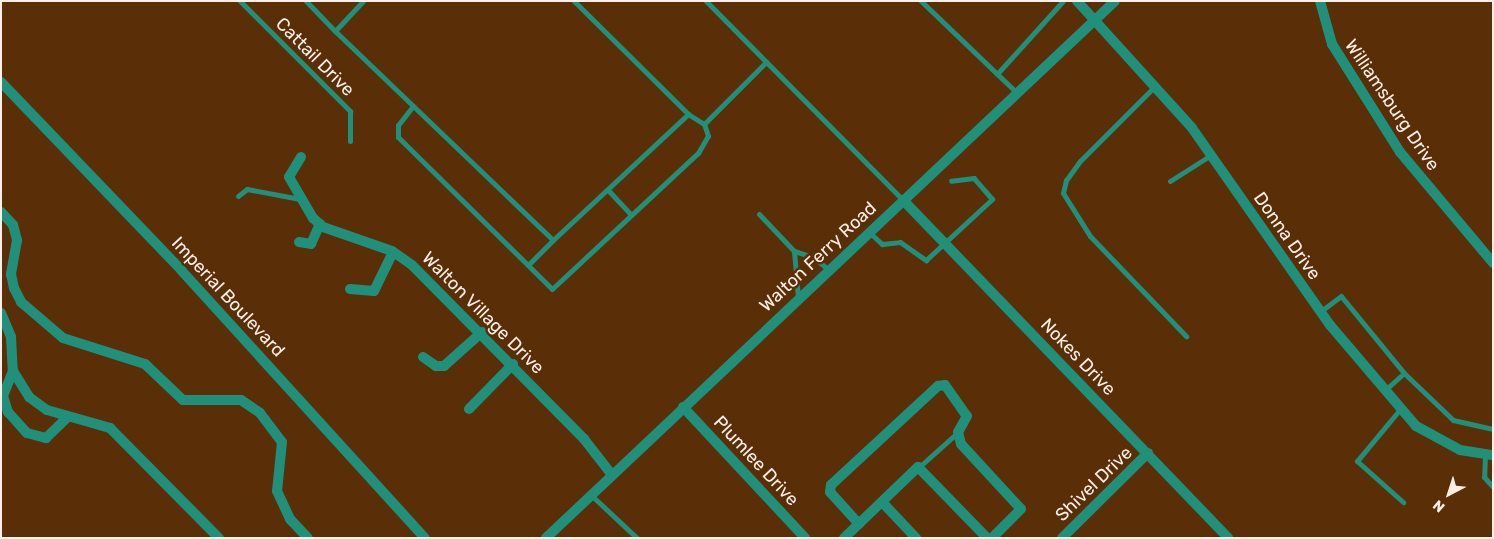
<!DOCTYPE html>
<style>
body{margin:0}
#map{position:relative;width:1494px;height:539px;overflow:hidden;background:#5a2e06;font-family:Rubik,sans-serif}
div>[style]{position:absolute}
.service>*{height:5px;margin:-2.5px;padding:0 2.5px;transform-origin:2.5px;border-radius:2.5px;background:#21907b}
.minor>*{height:10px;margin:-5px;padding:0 5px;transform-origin:5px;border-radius:5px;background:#21907b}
.tertiary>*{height:10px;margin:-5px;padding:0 5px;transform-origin:5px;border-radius:5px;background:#21907b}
span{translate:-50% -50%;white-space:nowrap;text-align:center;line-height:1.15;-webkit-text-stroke:5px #5a2e06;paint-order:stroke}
.street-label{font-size:18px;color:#fbefe8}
.frame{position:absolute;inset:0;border:2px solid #fbefe8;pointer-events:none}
.north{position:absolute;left:1424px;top:469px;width:50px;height:50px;-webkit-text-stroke:4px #5a2e06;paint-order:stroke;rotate:220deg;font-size:14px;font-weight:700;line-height:20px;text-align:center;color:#fbefe8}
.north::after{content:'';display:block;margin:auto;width:18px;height:22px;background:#fbefe8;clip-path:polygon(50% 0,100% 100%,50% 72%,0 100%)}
</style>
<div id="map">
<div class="service">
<i style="left:240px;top:1px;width:156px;rotate:45deg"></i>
<i style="left:350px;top:111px;width:30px;rotate:90deg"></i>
<i style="left:306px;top:1px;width:42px;rotate:46deg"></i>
<i style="left:363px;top:1px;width:41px;rotate:133deg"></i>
<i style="left:335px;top:31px;width:302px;rotate:43.8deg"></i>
<i style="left:553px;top:240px;width:185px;rotate:-43deg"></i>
<i style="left:688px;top:114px;width:19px;rotate:32deg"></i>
<i style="left:704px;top:124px;width:88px;rotate:-45deg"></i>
<i style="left:574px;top:1px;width:161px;rotate:44.7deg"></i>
<i style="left:706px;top:1px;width:280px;rotate:45.3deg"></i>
<i style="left:921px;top:1px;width:133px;rotate:43.8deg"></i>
<i style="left:997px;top:74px;width:98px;rotate:-47.9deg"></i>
<i style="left:1155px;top:86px;width:106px;rotate:135deg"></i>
<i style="left:1080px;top:161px;width:24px;rotate:126deg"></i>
<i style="left:1066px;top:180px;width:13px;rotate:103deg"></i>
<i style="left:1063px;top:193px;width:51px;rotate:57.9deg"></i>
<i style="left:1090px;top:236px;width:139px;rotate:46.2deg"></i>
<i style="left:413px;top:106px;width:24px;rotate:128deg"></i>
<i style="left:398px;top:125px;width:12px;rotate:90deg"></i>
<i style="left:398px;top:137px;width:216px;rotate:44.6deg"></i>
<i style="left:552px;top:289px;width:200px;rotate:-43deg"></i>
<i style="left:698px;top:153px;width:20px;rotate:-60deg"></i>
<i style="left:708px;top:136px;width:13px;rotate:-108deg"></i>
<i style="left:1170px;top:181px;width:49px;rotate:-32.4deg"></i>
<i style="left:608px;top:190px;width:34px;rotate:47deg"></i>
<i style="left:238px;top:196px;width:11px;rotate:-38deg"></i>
<i style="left:247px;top:189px;width:54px;rotate:10.7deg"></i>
<i style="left:759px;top:214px;width:51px;rotate:46.6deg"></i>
<i style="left:794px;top:251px;width:20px;rotate:18deg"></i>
<i style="left:813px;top:257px;width:21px;rotate:39deg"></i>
<i style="left:869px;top:232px;width:18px;rotate:43deg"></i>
<i style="left:882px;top:244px;width:18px;rotate:-6deg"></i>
<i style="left:900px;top:242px;width:32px;rotate:35deg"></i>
<i style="left:926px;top:260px;width:90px;rotate:-42.7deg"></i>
<i style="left:992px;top:199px;width:28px;rotate:-131deg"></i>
<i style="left:974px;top:178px;width:23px;rotate:173deg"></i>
<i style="left:794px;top:251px;width:47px;rotate:85.1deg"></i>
<i style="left:528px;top:265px;width:35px;rotate:-45deg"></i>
<i style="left:1321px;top:311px;width:25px;rotate:-37deg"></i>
<i style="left:1341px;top:296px;width:99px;rotate:50.7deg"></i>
<i style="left:1404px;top:373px;width:25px;rotate:138deg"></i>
<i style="left:1404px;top:373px;width:68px;rotate:43.8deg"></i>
<i style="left:1453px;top:420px;width:41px;rotate:12.7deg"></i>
<i style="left:1401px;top:408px;width:69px;rotate:129.7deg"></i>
<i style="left:1357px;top:461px;width:62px;rotate:41.7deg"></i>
<i style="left:1485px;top:454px;width:23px;rotate:92deg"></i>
<i style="left:1484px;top:477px;width:13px;rotate:48deg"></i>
<i style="left:919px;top:467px;width:52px;rotate:-41.9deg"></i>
<i style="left:591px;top:495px;width:63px;rotate:43.1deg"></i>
</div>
<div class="minor">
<i style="left:1077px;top:1px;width:171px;rotate:47.8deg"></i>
<i style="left:1192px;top:128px;width:241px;rotate:55deg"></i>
<i style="left:1330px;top:325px;width:133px;rotate:49.6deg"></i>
<i style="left:1416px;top:426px;width:50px;rotate:28.6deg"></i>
<i style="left:1460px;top:450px;width:33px;rotate:9deg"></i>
<i style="left:1320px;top:1px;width:45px;rotate:74.4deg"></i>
<i style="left:1332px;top:44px;width:128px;rotate:57.8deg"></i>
<i style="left:1400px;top:152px;width:145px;rotate:50deg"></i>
<i style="left:1px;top:82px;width:260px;rotate:46.2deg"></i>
<i style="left:181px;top:270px;width:362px;rotate:47.7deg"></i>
<i style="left:301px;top:157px;width:23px;rotate:121deg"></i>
<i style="left:289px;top:177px;width:48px;rotate:59.7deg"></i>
<i style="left:313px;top:218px;width:13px;rotate:42deg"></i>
<i style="left:323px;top:227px;width:73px;rotate:19.2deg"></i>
<i style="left:392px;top:251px;width:24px;rotate:35deg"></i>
<i style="left:412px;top:265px;width:245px;rotate:45.3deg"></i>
<i style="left:584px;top:439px;width:46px;rotate:52.1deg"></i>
<i style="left:903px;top:200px;width:469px;rotate:46.1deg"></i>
<i style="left:1px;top:212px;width:18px;rotate:47deg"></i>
<i style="left:13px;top:225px;width:16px;rotate:75deg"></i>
<i style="left:17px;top:240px;width:35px;rotate:100deg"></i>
<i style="left:11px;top:274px;width:14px;rotate:78deg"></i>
<i style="left:14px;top:288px;width:16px;rotate:63deg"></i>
<i style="left:21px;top:302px;width:55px;rotate:40.6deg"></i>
<i style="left:63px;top:338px;width:86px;rotate:17.6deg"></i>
<i style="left:145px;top:364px;width:52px;rotate:43.5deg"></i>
<i style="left:183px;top:400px;width:58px"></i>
<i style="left:241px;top:400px;width:23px;rotate:34deg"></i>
<i style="left:260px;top:413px;width:36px;rotate:53deg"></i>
<i style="left:282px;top:442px;width:49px;rotate:95.8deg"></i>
<i style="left:277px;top:491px;width:31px;rotate:65deg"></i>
<i style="left:290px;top:519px;width:26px;rotate:47deg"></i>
<i style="left:299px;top:242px;width:12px;rotate:9deg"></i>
<i style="left:311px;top:244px;width:22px;rotate:-66deg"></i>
<i style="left:350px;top:289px;width:24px;rotate:5deg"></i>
<i style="left:374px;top:291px;width:43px;rotate:-64deg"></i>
<i style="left:1px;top:313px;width:26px;rotate:67deg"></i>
<i style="left:11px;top:337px;width:34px;rotate:87deg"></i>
<i style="left:13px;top:371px;width:31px;rotate:58deg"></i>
<i style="left:29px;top:397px;width:22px;rotate:36deg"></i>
<i style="left:47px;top:410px;width:66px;rotate:15.9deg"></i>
<i style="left:110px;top:428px;width:155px;rotate:45.3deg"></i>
<i style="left:423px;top:357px;width:16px;rotate:35deg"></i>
<i style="left:436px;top:366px;width:8px"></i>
<i style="left:444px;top:366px;width:51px;rotate:-41.8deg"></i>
<i style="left:13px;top:371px;width:27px;rotate:112deg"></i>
<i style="left:3px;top:396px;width:17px;rotate:73deg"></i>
<i style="left:8px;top:412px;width:28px;rotate:48deg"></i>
<i style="left:27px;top:433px;width:20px;rotate:15deg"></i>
<i style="left:46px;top:438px;width:30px;rotate:-44deg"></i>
<i style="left:683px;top:407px;width:179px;rotate:47deg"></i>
<i style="left:469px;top:409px;width:63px;rotate:-45.6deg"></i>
<i style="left:882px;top:502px;width:50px;rotate:46.6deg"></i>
<i style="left:859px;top:524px;width:43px;rotate:-132.2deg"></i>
<i style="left:830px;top:492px;width:7px;rotate:-82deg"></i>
<i style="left:831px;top:485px;width:146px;rotate:-42.8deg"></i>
<i style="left:938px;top:386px;width:7px;rotate:-8deg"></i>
<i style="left:945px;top:385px;width:38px;rotate:55deg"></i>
<i style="left:967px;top:416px;width:18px;rotate:119deg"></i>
<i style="left:958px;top:432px;width:12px;rotate:76deg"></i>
<i style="left:961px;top:444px;width:88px;rotate:47.3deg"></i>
<i style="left:1021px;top:509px;width:41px;rotate:135deg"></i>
<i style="left:844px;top:538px;width:103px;rotate:-43.8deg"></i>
<i style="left:918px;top:467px;width:99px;rotate:45.8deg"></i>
<i style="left:1062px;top:538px;width:121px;rotate:-44.7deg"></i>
</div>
<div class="tertiary">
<i style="left:546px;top:538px;width:782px;rotate:-43.34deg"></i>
</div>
<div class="street-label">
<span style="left:315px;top:57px;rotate:45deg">Cattail Drive</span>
<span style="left:1392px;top:105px;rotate:56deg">Williamsburg Drive</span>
<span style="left:1287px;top:236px;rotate:55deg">Donna Drive</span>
<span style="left:818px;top:257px;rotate:-43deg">Walton Ferry Road</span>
<span style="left:228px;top:297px;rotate:47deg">Imperial Boulevard</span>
<span style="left:483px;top:313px;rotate:45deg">Walton Village Drive</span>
<span style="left:1078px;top:357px;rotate:46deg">Nokes Drive</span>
<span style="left:756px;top:461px;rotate:47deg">Plumlee Drive</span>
<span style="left:1094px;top:484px;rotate:-44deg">Shivel Drive</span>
</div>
<div class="frame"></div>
<div class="north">N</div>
</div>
